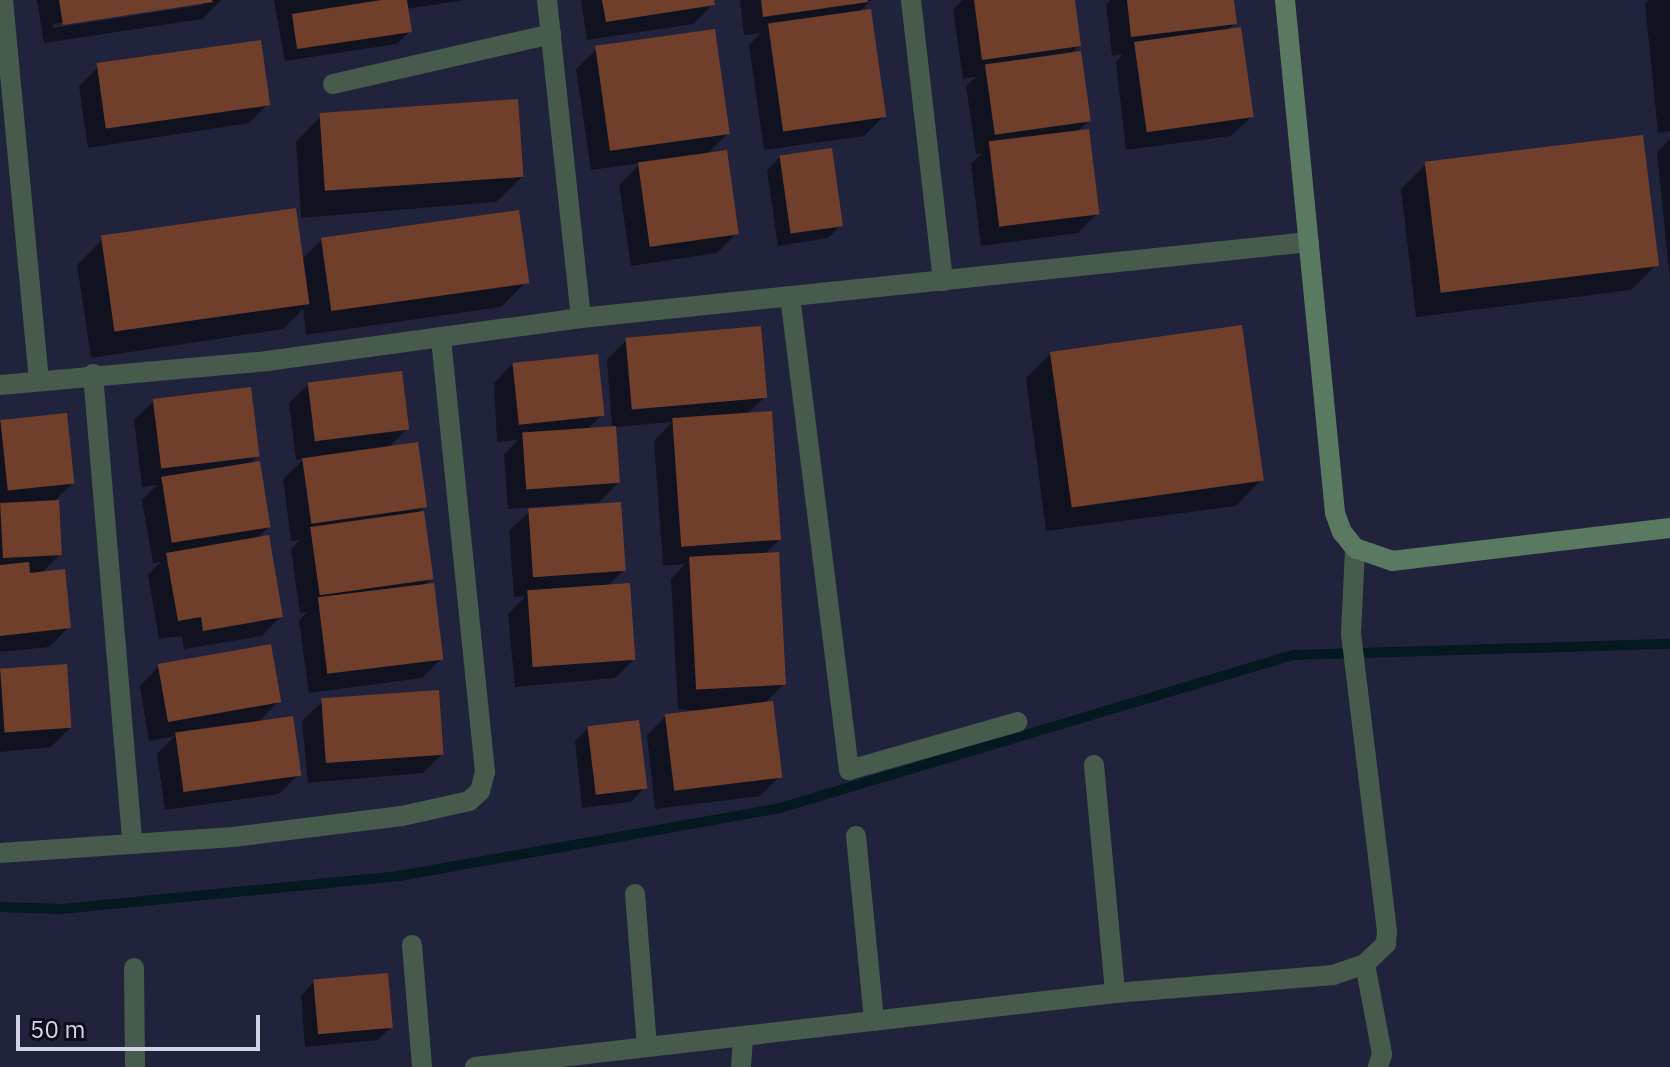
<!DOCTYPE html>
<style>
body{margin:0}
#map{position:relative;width:1670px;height:1067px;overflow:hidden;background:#21233c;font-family:"IBM Plex Sans",sans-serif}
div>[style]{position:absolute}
.shadow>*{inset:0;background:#0007}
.stream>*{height:10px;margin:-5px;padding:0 5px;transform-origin:5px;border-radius:5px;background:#04191f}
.building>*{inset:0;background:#703f2c;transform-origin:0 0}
.lane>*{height:20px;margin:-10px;padding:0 10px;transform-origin:10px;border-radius:10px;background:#475b4c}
.street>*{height:20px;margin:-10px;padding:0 10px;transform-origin:10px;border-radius:10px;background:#475b4c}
.secondary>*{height:20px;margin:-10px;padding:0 10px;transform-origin:10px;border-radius:10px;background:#597961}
span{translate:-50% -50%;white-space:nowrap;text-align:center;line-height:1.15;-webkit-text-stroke:6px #0d0e19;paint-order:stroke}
.scale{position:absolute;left:16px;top:1015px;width:244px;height:36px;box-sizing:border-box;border:4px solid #d1d4e4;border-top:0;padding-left:10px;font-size:24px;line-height:28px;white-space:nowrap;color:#d1d4e4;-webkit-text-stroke:6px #0d0e19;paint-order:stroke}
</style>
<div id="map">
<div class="shadow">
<i style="clip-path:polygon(evenodd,37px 0,221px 0,202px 19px,44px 43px,37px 0,202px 1px,202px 5px,53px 28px,53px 24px,202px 1px)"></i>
<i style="clip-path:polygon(274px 0,465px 0,406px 9px,410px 31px,397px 44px,285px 61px)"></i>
<i style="clip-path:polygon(581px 0,712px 0,713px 4px,693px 24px,587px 40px)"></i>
<i style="clip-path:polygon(740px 0,871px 0,859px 12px,884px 116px,864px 136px,764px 150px,749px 45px,761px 33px,744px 35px)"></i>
<i style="clip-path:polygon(963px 0,1073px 0,1079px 45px,1070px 54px,1089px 120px,1076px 133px,1098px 213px,1078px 233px,981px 246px,971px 164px,982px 153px,976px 154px,966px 86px,976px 77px,963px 79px,953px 9px)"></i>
<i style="clip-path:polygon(1111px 0,1232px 0,1235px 23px,1227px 31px,1251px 117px,1231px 136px,1126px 150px,1116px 62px,1123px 54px,1112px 56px,1106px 4px)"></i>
<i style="clip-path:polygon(1649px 0,1670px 0,1670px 131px,1658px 133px,1645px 4px)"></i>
<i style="clip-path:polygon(596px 50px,728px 133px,706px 155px,737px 233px,717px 253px,631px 266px,619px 185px,641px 163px,591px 170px,576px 69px)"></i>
<i style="clip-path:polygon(98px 67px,268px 104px,249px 123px,88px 148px,79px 86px)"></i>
<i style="clip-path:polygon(321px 116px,522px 177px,496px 202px,301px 218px,296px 142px)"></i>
<i style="clip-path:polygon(1670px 139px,1670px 282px,1657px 152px)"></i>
<i style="clip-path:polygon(780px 157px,841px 225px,828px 238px,778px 246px,767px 170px)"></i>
<i style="clip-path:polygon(1426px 164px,1656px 265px,1631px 290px,1416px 317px,1401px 189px)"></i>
<i style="clip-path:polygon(322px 239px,526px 282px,501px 307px,306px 335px,303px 309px,283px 329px,91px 358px,77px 265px,102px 240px,301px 260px)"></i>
<i style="clip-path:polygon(627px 340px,765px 397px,746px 415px,780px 539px,764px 555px,784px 684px,764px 704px,780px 776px,760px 796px,655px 809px,647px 735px,666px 716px,703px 711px,678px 709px,671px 579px,685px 564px,663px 566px,654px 441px,672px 422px,614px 427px,618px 483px,599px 502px,508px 509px,504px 455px,518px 440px,497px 442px,494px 383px,513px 363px,602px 415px,587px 430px,612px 428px,607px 359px)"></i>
<i style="clip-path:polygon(1051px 353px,1261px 480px,1236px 506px,1046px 531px,1026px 378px)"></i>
<i style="clip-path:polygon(309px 384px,407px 429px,388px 448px,425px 506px,417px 514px,431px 578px,422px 587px,442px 658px,422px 678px,309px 693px,299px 621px,307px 612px,300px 613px,291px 549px,300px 540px,291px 541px,283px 479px,304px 459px,296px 460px,289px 403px)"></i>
<i style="clip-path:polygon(154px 401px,257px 456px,249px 465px,269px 527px,256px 539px,281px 616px,262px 636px,184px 649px,182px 636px,159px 639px,148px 575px,161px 562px,153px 563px,142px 500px,157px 485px,142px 487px,134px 420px)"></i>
<i style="clip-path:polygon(0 422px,73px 483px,53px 502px,60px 554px,41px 574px,69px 627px,49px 647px,0 652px)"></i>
<i style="clip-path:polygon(529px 512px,624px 570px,607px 587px,634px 659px,615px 678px,515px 687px,508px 614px,526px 596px,514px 597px,509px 531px)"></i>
<i style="clip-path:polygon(159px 666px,279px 701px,257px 723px,299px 774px,279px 794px,165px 810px,157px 754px,175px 736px,149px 741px,140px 686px)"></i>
<i style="clip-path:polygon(0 672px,70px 728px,51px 747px,0 752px)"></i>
<i style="clip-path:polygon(322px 702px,442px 754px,423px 773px,308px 783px,302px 721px)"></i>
<i style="clip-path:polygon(588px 728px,644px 788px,631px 802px,582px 808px,575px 741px)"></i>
<i style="clip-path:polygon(314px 982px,391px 1027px,378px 1040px,305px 1047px,301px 996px)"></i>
</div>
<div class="stream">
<i style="left:0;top:907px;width:62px;rotate:1.8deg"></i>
<i style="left:62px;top:909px;width:339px;rotate:-5.6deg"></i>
<i style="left:399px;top:876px;width:387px;rotate:-10.1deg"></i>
<i style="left:780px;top:808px;width:535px;rotate:-16.61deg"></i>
<i style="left:1293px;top:655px;width:377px;rotate:-1.7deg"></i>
</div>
<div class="building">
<i style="clip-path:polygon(59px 0,212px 0,213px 2px,63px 25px)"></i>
<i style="clip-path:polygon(381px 0,407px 0,412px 32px,297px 49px,292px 14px)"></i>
<i style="clip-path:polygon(602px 0,714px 0,715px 5px,606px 22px)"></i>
<i style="clip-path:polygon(761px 0,868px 0,868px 2px,763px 17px)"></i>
<i style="clip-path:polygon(974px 0,1075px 0,1081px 46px,982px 60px)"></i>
<i style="clip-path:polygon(1127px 0,1234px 0,1237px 24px,1131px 37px)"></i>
<i style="left:871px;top:9px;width:109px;height:104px;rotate:82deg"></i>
<i style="left:1241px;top:27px;width:91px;height:108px;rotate:82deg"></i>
<i style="left:715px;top:29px;width:106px;height:121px;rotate:82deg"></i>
<i style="left:261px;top:40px;width:66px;height:166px;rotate:82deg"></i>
<i style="left:1081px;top:51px;width:71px;height:97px;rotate:82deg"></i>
<i style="left:518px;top:99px;width:78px;height:199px;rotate:86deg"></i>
<i style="left:1089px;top:129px;width:86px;height:101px;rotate:83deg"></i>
<i style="left:1643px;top:135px;width:132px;height:220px;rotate:83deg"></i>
<i style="left:832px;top:148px;width:79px;height:53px;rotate:82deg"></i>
<i style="left:727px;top:150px;width:85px;height:90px;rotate:82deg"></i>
<i style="left:296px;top:208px;width:97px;height:197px;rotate:82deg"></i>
<i style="left:519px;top:210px;width:74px;height:200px;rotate:82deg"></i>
<i style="left:1242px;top:325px;width:157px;height:194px;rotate:82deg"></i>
<i style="left:761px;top:326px;width:72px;height:136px;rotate:85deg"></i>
<i style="left:598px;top:354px;width:62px;height:86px;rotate:84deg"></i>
<i style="left:402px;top:371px;width:59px;height:95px;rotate:83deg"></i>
<i style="left:251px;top:387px;width:70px;height:99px;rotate:83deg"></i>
<i style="left:772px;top:411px;width:129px;height:100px;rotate:86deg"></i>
<i style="left:67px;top:413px;width:71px;height:67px;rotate:84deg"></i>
<i style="left:616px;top:426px;width:57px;height:94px;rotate:86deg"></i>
<i style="left:418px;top:442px;width:66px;height:117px;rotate:82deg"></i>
<i style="left:260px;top:461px;width:67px;height:100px;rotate:81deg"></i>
<i style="left:59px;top:500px;width:55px;height:59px;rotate:87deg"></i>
<i style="left:621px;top:502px;width:69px;height:93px;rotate:86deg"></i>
<i style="left:424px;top:511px;width:69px;height:115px;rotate:82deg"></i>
<i style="clip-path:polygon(269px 535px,283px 617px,203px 631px,201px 617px,178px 621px,166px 553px)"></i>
<i style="left:779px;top:552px;width:133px;height:90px;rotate:87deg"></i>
<i style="clip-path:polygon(29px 562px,30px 573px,65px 569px,71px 628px,0 636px,0 565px)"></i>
<i style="left:434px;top:583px;width:77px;height:117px;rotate:83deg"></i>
<i style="left:630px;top:583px;width:77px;height:103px;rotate:86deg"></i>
<i style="left:271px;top:644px;width:59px;height:115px;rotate:80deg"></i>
<i style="left:67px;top:664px;width:64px;height:67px;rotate:86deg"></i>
<i style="left:439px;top:690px;width:65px;height:118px;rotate:86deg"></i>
<i style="left:773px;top:701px;width:77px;height:109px;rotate:83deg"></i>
<i style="left:293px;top:716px;width:60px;height:119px;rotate:82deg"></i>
<i style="left:639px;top:720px;width:69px;height:52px;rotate:83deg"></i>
<i style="left:388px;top:973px;width:55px;height:75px;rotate:85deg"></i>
</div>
<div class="lane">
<i style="left:1094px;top:765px;width:229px;rotate:84.7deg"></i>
<i style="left:635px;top:894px;width:152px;rotate:85.5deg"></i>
<i style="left:412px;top:945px;width:122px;rotate:85.3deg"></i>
<i style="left:1365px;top:964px;width:92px;rotate:79.3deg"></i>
<i style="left:1382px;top:1054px;width:14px;rotate:107deg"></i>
<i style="left:741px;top:1067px;width:27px;rotate:-86deg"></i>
</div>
<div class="street">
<i style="left:3px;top:0;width:382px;rotate:84.6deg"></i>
<i style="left:547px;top:0;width:320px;rotate:83.9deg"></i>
<i style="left:911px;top:0;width:283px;rotate:83.5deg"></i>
<i style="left:333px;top:84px;width:224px;rotate:-12.9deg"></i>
<i style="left:790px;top:296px;width:478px;rotate:82.9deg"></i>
<i style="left:849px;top:770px;width:175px;rotate:-15.9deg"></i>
<i style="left:93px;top:374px;width:471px;rotate:85.2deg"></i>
<i style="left:0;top:385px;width:268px;rotate:-5.1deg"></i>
<i style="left:267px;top:361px;width:317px;rotate:-7.8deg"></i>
<i style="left:581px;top:318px;width:732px;rotate:-5.96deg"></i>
<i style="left:856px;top:836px;width:186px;rotate:84.4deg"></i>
<i style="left:0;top:853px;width:234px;rotate:-3.9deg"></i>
<i style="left:233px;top:837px;width:170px;rotate:-7.1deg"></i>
<i style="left:402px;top:816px;width:69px;rotate:-12.6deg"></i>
<i style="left:469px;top:801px;width:15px;rotate:-42deg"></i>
<i style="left:480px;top:791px;width:20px;rotate:-75deg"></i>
<i style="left:485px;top:772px;width:437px;rotate:-95.8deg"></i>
<i style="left:134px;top:968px;width:99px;rotate:89.4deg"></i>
<i style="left:475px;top:1067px;width:644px;rotate:-6.6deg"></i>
<i style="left:1115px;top:993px;width:219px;rotate:-4.7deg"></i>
<i style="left:1333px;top:975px;width:34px;rotate:-19deg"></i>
<i style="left:1365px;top:964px;width:29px;rotate:-44deg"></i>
<i style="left:1386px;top:944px;width:13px;rotate:-86deg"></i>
<i style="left:1387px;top:931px;width:299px;rotate:-96.9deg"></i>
<i style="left:1351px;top:634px;width:86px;rotate:-87.3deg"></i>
</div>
<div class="secondary">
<i style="left:1285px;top:0;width:515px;rotate:84.43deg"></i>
<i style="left:1335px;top:513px;width:20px;rotate:70deg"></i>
<i style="left:1342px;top:532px;width:21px;rotate:51deg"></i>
<i style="left:1355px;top:548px;width:39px;rotate:19deg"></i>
<i style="left:1392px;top:561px;width:280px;rotate:-6.8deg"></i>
</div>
<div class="scale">50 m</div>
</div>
